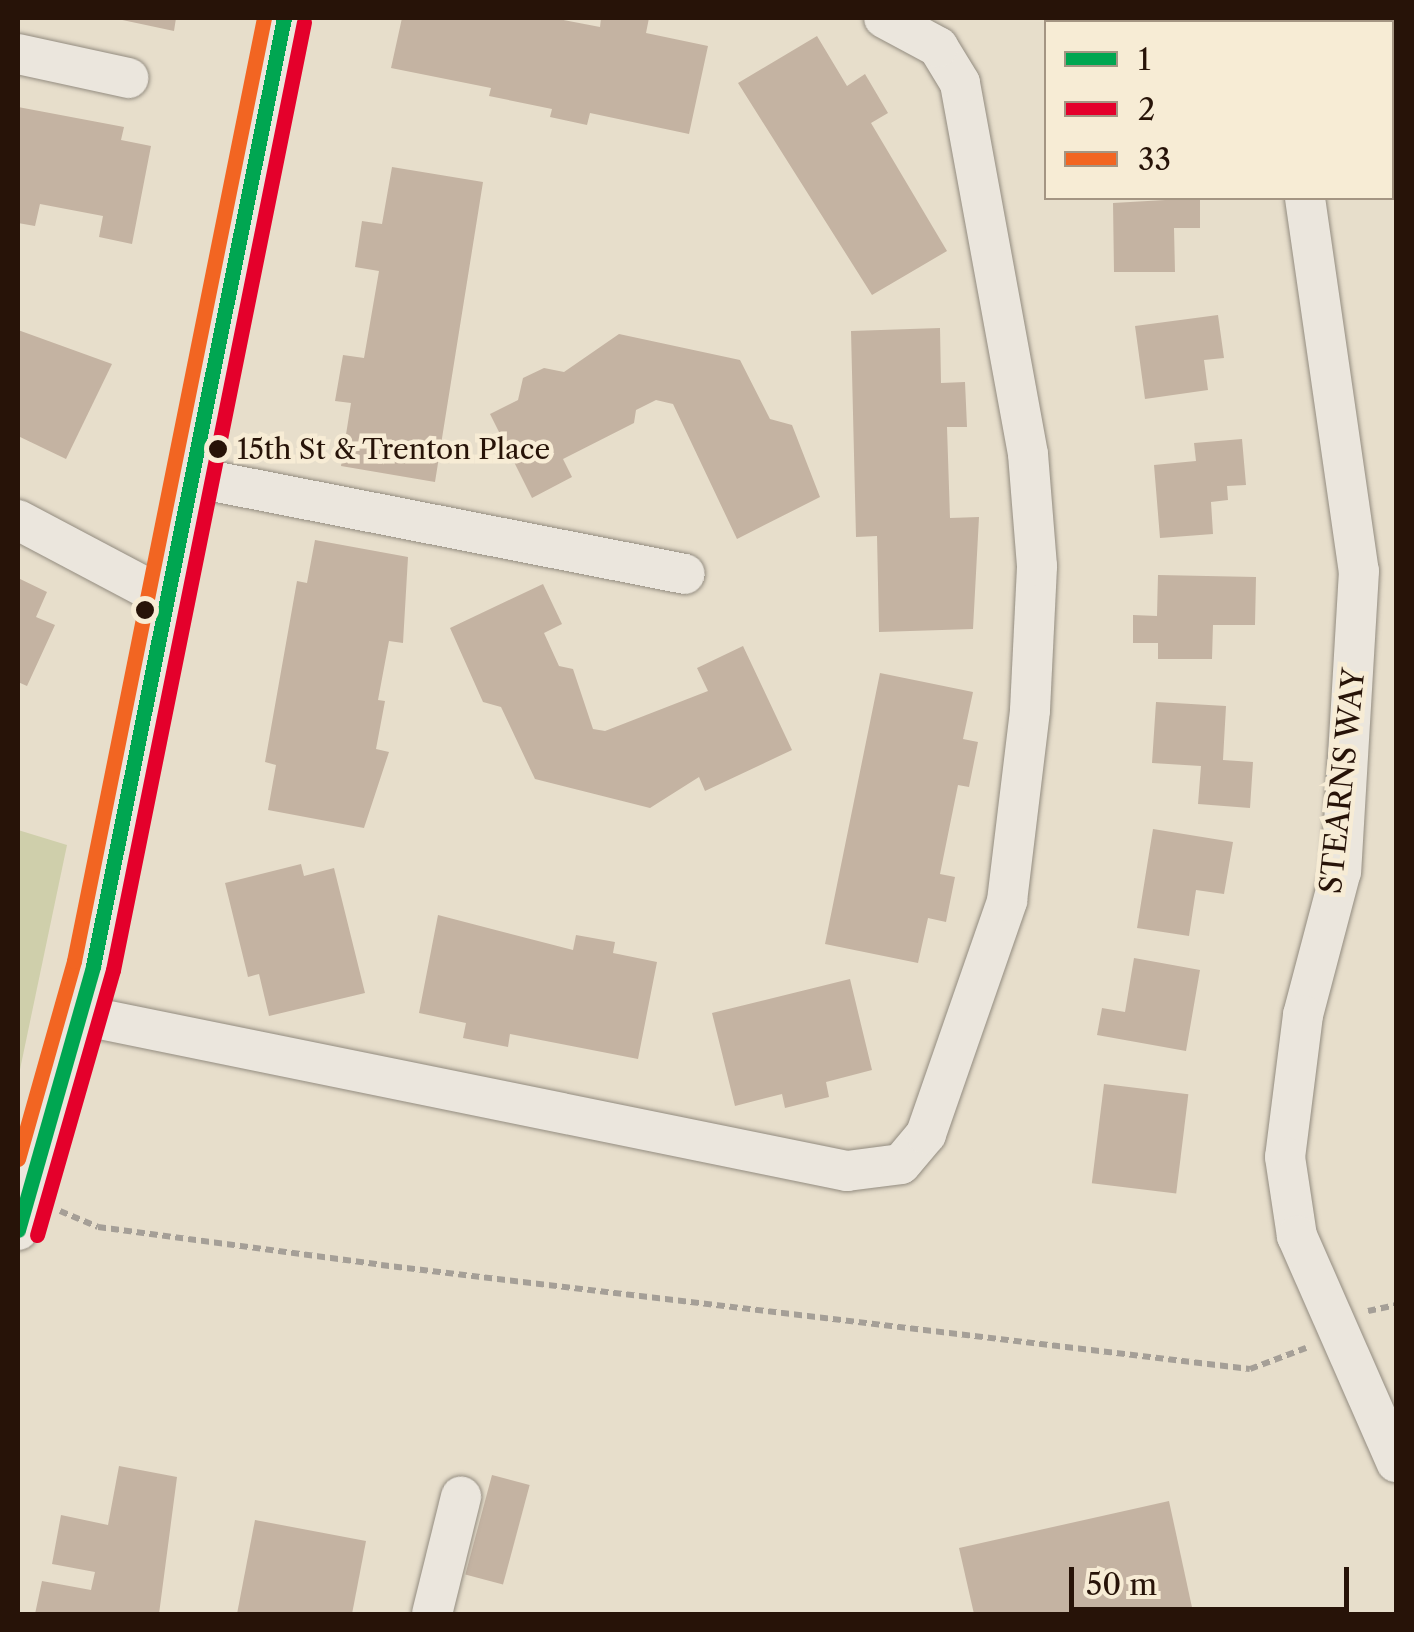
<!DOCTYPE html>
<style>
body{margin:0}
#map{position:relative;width:1414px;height:1632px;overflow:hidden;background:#e7decb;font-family:"Libre Caslon Text",serif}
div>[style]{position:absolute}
.green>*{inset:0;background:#cfcfab}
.building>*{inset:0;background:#c4b3a2;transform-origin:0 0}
.path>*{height:6px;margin-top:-3px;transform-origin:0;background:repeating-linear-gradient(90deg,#a59f97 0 8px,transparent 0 13px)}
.roads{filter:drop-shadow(0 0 2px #938c80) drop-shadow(0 0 2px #938c80)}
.minor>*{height:40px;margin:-20px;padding:0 20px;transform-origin:20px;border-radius:20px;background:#ebe6dd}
.bus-1>*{height:15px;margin:-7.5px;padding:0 7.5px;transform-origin:7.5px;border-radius:7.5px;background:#00a651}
.bus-2>*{height:15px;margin:-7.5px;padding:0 7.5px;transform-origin:7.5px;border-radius:7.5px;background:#e4002b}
.bus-3>*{height:15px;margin:-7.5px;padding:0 7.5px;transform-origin:7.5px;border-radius:7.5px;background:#f26522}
.dots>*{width:28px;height:28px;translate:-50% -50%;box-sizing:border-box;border:5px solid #f7ecd5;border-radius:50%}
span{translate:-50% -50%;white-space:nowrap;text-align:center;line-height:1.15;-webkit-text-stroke:9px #f7ecd5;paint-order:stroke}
.bus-label{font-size:28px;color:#271308}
.left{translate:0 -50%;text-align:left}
.street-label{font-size:30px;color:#271308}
.frame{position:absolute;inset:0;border:20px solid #271308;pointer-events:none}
.legend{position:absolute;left:1044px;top:20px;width:350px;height:180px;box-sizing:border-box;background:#f7ecd5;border:2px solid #a49583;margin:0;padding:12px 18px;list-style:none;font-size:30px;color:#271308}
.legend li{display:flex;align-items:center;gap:20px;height:50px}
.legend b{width:50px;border:2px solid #a49583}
.scale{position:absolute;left:1069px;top:1567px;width:280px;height:45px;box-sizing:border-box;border:5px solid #271308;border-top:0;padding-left:12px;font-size:30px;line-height:35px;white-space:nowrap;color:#271308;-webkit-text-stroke:8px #f7ecd5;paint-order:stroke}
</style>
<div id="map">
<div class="green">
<i style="clip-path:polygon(18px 830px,67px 845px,18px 1079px)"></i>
</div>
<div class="building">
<i style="clip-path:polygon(113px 18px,176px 18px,174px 31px)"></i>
<i style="clip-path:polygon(402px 18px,553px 18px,600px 27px,601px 18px,649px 18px,646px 33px,708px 46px,689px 134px,590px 113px,587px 125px,550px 117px,552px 109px,489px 96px,491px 88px,391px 68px)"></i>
<i style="clip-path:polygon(1094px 18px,1186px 18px,1186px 22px)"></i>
<i style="clip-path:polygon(817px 36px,847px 86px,865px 74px,888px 113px,871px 123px,947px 251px,872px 295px,738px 83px)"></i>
<i style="clip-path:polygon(18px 107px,124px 127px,121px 140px,151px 146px,132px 244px,99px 237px,103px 216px,40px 204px,35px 226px,18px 223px)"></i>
<i style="clip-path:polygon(392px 167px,483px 182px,435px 482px,341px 466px,351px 403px,335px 401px,343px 355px,364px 358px,379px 271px,355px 267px,362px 221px,382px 224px)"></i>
<i style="clip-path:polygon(1200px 198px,1200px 228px,1174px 228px,1175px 272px,1114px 272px,1113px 203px)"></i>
<i style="clip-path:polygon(1218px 315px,1224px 358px,1204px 360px,1208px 390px,1145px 399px,1135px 326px)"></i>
<i style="clip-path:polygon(940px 328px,941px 383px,965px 382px,967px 427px,947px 427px,950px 518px,979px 517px,973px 629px,879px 632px,877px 536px,856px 537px,851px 331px)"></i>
<i style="clip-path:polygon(18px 330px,112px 364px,66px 459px,18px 436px)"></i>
<i style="clip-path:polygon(619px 334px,740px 360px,770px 419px,792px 425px,820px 497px,737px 539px,673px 404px,656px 400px,636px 410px,634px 423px,563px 459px,572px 477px,532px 498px,490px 414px,518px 400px,523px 378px,544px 368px,564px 372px)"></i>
<i style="clip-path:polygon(1242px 439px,1246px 485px,1227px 486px,1228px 500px,1211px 502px,1213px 534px,1160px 538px,1154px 465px,1196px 461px,1194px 443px)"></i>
<i style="clip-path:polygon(315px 540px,408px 557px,403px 643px,389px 641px,378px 700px,385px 701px,376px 749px,389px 752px,364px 828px,268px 810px,276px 765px,265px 762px,297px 581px,307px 583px)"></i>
<i style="clip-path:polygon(1158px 575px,1256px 577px,1255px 625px,1213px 625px,1212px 659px,1158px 659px,1158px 643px,1133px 643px,1133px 615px,1157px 616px)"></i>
<i style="clip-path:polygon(18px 578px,47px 592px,36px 617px,55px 625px,27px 686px,18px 682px)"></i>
<i style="clip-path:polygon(543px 584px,562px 624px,544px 633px,559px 666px,573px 669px,593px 729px,605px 731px,708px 691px,697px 668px,743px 646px,792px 750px,705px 791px,699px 777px,650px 808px,535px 779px,501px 707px,483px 702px,450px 628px)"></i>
<i style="clip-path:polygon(880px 673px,973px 692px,963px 739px,978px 742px,969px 787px,958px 785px,940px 874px,955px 877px,946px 922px,928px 918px,918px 963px,825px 944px)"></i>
<i style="clip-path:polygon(1156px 702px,1226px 706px,1223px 760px,1253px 762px,1250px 808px,1198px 804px,1201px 766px,1152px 763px)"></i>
<i style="clip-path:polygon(1153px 829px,1233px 842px,1224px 894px,1196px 890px,1189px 936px,1137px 928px)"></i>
<i style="clip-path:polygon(301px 864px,304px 876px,334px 868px,365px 993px,269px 1016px,259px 974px,248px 977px,225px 883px)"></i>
<i style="clip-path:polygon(438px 915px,573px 950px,576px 935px,615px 942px,613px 953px,657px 962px,638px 1059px,510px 1034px,508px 1047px,463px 1038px,466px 1023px,419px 1013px)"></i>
<i style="clip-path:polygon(1134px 958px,1200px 970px,1186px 1051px,1097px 1035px,1102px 1008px,1125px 1012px)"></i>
<i style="clip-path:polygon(850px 979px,872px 1070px,826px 1082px,829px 1097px,785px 1108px,782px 1094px,735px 1106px,712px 1013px)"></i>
<i style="left:1104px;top:1084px;width:85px;height:100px;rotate:7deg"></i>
<i style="clip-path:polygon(119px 1466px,177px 1477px,159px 1614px,35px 1614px,42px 1581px,91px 1590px,95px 1572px,52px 1564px,61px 1515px,108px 1525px)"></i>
<i style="left:492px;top:1475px;width:39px;height:103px;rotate:15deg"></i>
<i style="clip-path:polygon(1169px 1501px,1193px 1612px,974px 1614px,959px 1548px)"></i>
<i style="clip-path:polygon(255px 1520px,366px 1541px,352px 1614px,237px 1614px)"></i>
</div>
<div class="path">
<i style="left:60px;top:1211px;width:41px;rotate:22.8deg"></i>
<i style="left:98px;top:1227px;width:286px;rotate:7.6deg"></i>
<i style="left:381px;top:1265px;width:875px;rotate:6.82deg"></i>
<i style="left:1250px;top:1369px;width:60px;rotate:-20.6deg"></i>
<i style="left:1368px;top:1311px;width:29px;rotate:-12deg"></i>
</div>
<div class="roads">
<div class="minor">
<i style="left:1291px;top:22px;width:4px;rotate:-90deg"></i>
<i style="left:18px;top:54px;width:113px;rotate:12.3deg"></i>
<i style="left:1305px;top:198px;width:377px;rotate:81.8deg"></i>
<i style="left:1359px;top:571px;width:301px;rotate:93.4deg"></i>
<i style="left:1341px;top:871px;width:149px;rotate:104.8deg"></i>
<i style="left:1303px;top:1015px;width:143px;rotate:97.2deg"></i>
<i style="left:1285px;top:1157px;width:80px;rotate:81.4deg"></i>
<i style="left:1297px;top:1236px;width:247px;rotate:66.3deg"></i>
<i style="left:192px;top:477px;width:502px;rotate:11.13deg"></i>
<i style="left:18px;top:520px;width:169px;rotate:27.9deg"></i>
<i style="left:80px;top:1015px;width:783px;rotate:11.5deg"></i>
<i style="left:847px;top:1171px;width:54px;rotate:-7.4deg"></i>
<i style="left:901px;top:1164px;width:39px;rotate:-50deg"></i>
<i style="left:926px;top:1134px;width:247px;rotate:-70.8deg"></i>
<i style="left:1007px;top:901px;width:192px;rotate:-83.1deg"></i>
<i style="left:1030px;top:710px;width:144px;rotate:-87.2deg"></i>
<i style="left:1037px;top:566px;width:112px;rotate:-94.6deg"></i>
<i style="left:1028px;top:454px;width:377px;rotate:-100.4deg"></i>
<i style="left:960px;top:83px;width:42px;rotate:-121.4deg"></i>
<i style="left:938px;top:47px;width:61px;rotate:-151.8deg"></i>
<i style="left:18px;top:1230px;width:274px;rotate:-74.1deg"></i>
<i style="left:93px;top:966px;width:967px;rotate:-78.61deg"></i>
<i style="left:432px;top:1614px;width:121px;rotate:-76.1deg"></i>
</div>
</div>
<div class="bus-1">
<i style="left:18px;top:1230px;width:274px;rotate:-74.1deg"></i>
<i style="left:93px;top:966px;width:967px;rotate:-78.61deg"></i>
</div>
<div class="bus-2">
<i style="left:37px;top:1235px;width:276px;rotate:-74deg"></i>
<i style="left:113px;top:970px;width:967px;rotate:-78.61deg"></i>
</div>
<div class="bus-3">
<i style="left:18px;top:1159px;width:206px;rotate:-74.2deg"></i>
<i style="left:74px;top:961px;width:962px;rotate:-78.61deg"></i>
</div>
<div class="dots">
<i style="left:218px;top:449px;background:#271308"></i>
<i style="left:145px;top:610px;background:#271308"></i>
</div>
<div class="bus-label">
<span class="left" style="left:237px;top:449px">15th St &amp; Trenton Place</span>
</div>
<div class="street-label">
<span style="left:1343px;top:781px;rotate:-84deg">STEARNS WAY</span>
</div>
<div class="frame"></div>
<ul class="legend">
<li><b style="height:12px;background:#00a651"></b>1</li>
<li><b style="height:12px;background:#e4002b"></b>2</li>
<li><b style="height:12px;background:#f26522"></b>33</li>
</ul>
<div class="scale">50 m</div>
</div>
